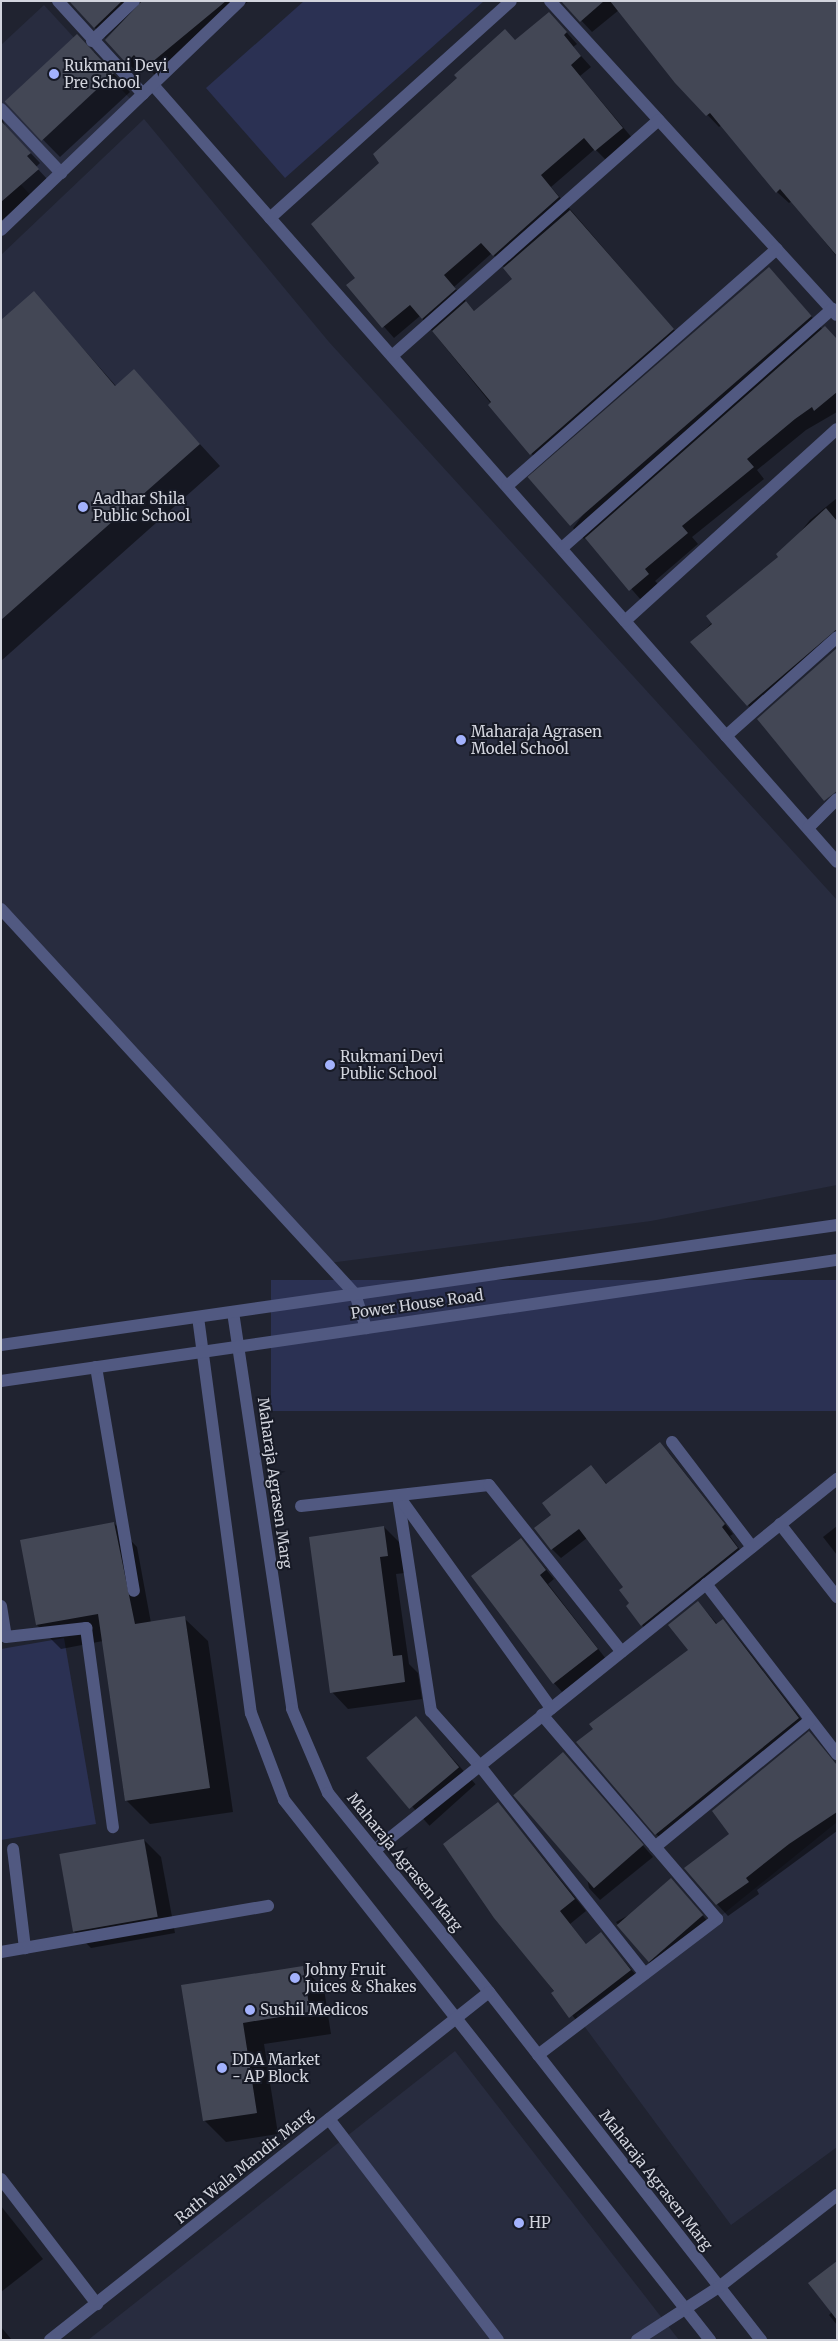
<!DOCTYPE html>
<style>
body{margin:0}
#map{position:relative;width:838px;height:2341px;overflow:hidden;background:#202330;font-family:Merriweather,serif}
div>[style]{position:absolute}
.built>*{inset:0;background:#282c3f}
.green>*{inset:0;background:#2b3153;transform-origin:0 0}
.shadow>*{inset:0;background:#0007;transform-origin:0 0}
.building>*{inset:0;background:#434755;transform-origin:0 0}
.minor>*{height:12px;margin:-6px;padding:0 6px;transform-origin:6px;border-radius:6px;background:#515981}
.dots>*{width:14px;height:14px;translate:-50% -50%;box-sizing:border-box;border:2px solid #171a26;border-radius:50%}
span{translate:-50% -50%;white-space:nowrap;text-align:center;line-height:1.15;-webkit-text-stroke:4px #171a26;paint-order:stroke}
.poi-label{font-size:15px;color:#d2d4dd}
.left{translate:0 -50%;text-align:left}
.street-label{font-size:15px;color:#d2d4dd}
.frame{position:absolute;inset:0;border:2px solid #d2d4dd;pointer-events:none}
</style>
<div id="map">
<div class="built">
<i style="clip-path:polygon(44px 5px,134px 103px,34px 199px,1px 163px,1px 45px)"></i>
<i style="clip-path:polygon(144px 119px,329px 342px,837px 900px,837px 1185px,651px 1221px,329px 1263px,1px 909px,1px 255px)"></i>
<i style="clip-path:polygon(837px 1822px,837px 2147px,731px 2225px,576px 2015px,717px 1919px)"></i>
<i style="clip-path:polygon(455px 2051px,679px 2340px,88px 2340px)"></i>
</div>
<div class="green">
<i style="clip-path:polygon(304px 1px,484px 1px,285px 178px,206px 88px)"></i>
<i style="left:837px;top:1280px;width:131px;height:566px;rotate:90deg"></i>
<i style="clip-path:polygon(64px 1638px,96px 1824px,1px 1840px,1px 1649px)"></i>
</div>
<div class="shadow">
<i style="clip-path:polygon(69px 1px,249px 1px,157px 77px,145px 65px,137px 72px,126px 62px,141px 3px,105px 38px)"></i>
<i style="clip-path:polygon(563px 1px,667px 1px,837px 168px,837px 257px,792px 201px,789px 203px,777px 192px,722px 125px,719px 127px,676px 82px,619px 10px,592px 32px)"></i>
<i style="clip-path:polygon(evenodd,559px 24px,577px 44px,573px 47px,591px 67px,580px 76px,633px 139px,607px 161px,595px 149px,551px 187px,682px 339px,540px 464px,420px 316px,394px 338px,348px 286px,357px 278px,516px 41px,559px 24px,492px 253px,514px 279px,475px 312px,454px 287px,492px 253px)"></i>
<i style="clip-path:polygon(94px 52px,130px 92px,60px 157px,6px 102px)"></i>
<i style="clip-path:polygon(1px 115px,5px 126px,40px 163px,36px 167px,48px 180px,1px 221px)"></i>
<i style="clip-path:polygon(769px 268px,823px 330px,837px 339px,837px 412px,806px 430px,757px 470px,764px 479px,692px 537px,698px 544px,655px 581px,659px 585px,641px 600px,586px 537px,584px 539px,573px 528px)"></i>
<i style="clip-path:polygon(34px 293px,116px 386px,133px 371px,220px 466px,1px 661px,1px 321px)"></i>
<i style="clip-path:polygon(837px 498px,837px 644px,757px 715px,692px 642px,780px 557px,810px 520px)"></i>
<i style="clip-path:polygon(669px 1453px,733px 1534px,730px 1536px,746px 1558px,651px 1634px,642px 1625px,625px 1587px,587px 1538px,561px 1558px,552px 1549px,553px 1515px,591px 1467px,607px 1484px)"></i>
<i style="clip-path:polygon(114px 1523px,137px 1547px,151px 1623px,184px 1618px,208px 1641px,233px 1812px,150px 1824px,126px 1800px,103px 1641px,61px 1649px,37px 1625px,21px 1541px)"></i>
<i style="clip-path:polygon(837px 1526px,837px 1555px,823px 1537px)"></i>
<i style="clip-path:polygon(384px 1527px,401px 1544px,405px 1573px,396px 1574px,409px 1664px,418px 1673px,422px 1699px,348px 1709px,332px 1692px)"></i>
<i style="clip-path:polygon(521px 1539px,554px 1579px,548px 1584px,606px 1659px,562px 1692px,554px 1683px)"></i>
<i style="clip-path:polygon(698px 1602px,718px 1625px,723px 1621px,732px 1630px,808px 1728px,666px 1843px,656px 1834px)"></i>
<i style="left:416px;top:1718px;width:89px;height:62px;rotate:48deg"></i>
<i style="clip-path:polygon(809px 1733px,837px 1765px,837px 1831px,757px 1890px,759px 1894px,728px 1916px,717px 1904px,731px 1834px)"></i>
<i style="clip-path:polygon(563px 1754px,653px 1857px,600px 1900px,589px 1888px)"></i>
<i style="clip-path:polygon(498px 1803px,586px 1911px,570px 1924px,587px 1945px,601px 1934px,642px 1982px,582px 2028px,461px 1870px)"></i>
<i style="clip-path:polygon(144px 1840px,161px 1857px,175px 1933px,91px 1948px,74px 1931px,61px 1855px)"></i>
<i style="clip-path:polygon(679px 1888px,710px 1924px,653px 1967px,616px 1922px)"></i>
<i style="clip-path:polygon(302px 1967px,324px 1989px,331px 2034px,264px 2044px,278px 2134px,226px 2142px,204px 2120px,183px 1986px)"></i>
<i style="clip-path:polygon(1px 2206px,43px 2259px,1px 2292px)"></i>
<i style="clip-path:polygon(837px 2263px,837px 2325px,829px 2315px,832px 2312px)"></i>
<i style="clip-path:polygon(1px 2327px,12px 2340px,1px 2340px)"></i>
</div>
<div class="building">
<i style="clip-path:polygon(69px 1px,122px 1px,94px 28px)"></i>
<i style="clip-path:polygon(142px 1px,226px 1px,145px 68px,134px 55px,126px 63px,105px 40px)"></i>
<i style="clip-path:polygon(561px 1px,604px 1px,580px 22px)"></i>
<i style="clip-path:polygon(610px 1px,837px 1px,837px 256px,780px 189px,776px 193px,710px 113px,706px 116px,675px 83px)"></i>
<i style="clip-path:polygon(549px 12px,567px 32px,564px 35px,581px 56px,571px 65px,623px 128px,595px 151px,584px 138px,541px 175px,559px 197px,493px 256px,481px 243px,444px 275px,456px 289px,422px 319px,410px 305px,382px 328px,346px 285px,355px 278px,311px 224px,379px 163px,373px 154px,457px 78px,454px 75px,505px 29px,515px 40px)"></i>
<i style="left:77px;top:34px;width:54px;height:99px;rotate:47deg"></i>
<i style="clip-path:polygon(1px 121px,31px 153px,27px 156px,39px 169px,1px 202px)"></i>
<i style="clip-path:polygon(570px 210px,674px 329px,530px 455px,488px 405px,491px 402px,432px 331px,466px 301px,474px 311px,512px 279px,503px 268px)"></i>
<i style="left:769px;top:267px;width:65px;height:320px;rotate:49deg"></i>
<i style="clip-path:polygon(34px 291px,115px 386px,134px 369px,200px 444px,1px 620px,1px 320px)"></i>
<i style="clip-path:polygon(825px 326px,837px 339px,837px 392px,814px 411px,812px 407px,795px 419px,747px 459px,754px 467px,682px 526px,688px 533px,645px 569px,649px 574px,629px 591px,585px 538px)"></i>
<i style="clip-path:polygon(826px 508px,837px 521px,837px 629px,747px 706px,690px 642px,712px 624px,706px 616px,778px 557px,776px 554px)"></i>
<i style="clip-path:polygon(837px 648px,837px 791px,824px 801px,757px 719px)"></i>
<i style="clip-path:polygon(660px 1442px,725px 1524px,722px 1527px,738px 1548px,641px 1626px,626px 1606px,629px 1603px,619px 1590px,623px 1587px,579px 1529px,551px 1550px,534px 1528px,551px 1515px,542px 1503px,591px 1465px,606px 1484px)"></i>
<i style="clip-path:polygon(114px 1522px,135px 1624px,185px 1616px,210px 1788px,125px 1801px,98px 1614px,36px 1625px,20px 1540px)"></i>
<i style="clip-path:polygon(384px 1526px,388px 1556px,380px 1557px,393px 1656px,402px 1655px,405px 1682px,330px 1693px,309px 1537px)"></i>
<i style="clip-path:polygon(521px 1538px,546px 1570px,540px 1575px,598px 1649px,553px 1684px,471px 1576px)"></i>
<i style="clip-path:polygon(698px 1601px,716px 1624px,723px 1619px,799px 1718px,655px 1835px,576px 1742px,593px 1729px,589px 1724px,688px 1650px,668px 1625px)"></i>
<i style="left:416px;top:1716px;width:67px;height:65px;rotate:50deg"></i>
<i style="clip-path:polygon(809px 1731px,837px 1765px,837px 1812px,789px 1844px,746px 1878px,749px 1882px,716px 1905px,684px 1868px,729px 1834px,712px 1811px)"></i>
<i style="left:563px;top:1752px;width:123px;height:66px;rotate:49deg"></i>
<i style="clip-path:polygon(498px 1802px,575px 1899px,560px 1911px,586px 1944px,601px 1932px,631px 1970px,569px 2018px,551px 1993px,554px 1991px,494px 1918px,443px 1844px)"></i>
<i style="left:144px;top:1839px;width:79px;height:86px;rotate:80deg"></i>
<i style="left:671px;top:1878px;width:49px;height:72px;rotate:49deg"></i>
<i style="clip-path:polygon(303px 1966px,310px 2012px,243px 2023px,257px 2113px,203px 2121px,181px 1985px)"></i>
<i style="clip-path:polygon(837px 2261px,837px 2320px,808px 2283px)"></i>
</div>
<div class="minor">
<i style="left:58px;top:1px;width:126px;rotate:47.6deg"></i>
<i style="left:550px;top:1px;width:425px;rotate:47.6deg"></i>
<i style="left:92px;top:41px;width:58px;rotate:-43.6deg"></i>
<i style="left:153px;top:85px;width:1035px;rotate:48.64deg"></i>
<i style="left:1px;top:109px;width:88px;rotate:46.8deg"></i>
<i style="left:270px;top:218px;width:324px;rotate:-42deg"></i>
<i style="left:1px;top:230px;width:331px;rotate:-43.8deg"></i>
<i style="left:392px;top:356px;width:356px;rotate:-41.5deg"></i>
<i style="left:507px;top:486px;width:359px;rotate:-41.3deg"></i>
<i style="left:562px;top:548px;width:361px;rotate:-41.5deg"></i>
<i style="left:625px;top:621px;width:286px;rotate:-42.2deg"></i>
<i style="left:726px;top:736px;width:149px;rotate:-41.7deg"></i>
<i style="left:808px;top:828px;width:41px;rotate:-45deg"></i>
<i style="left:1px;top:909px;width:523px;rotate:47.4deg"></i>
<i style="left:355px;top:1294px;width:36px;rotate:72deg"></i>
<i style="left:233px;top:1312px;width:401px;rotate:81.5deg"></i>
<i style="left:292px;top:1709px;width:91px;rotate:66.8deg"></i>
<i style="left:328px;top:1793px;width:256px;rotate:51deg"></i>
<i style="left:489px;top:1992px;width:442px;rotate:52deg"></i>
<i style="left:198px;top:1317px;width:400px;rotate:82.4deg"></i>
<i style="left:251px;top:1713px;width:93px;rotate:69.2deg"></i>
<i style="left:284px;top:1800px;width:688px;rotate:51.73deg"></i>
<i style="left:1px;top:1345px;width:845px;rotate:-8.17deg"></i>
<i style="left:96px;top:1367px;width:227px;rotate:80.4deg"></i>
<i style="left:1px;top:1381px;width:845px;rotate:-8.24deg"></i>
<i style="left:672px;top:1442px;width:132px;rotate:52.7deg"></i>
<i style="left:398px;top:1496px;width:218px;rotate:81.3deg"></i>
<i style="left:431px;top:1711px;width:74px;rotate:48.3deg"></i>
<i style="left:480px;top:1766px;width:265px;rotate:51.6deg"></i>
<i style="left:400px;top:1498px;width:259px;rotate:54.3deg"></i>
<i style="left:301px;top:1506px;width:189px;rotate:-6.4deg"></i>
<i style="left:489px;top:1485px;width:213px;rotate:51.5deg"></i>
<i style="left:780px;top:1524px;width:93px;rotate:52deg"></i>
<i style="left:706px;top:1584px;width:215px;rotate:52.4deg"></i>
<i style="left:1px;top:1606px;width:31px;rotate:81deg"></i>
<i style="left:6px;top:1637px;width:81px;rotate:-6.4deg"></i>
<i style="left:86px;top:1628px;width:201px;rotate:82.3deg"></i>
<i style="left:655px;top:1847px;width:200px;rotate:-39.3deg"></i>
<i style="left:13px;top:1849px;width:100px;rotate:83.1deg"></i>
<i style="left:375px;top:1850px;width:593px;rotate:-38.77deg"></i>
<i style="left:1px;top:1952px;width:271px;rotate:-9.8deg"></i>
<i style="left:538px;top:2055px;width:225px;rotate:-37.2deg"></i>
<i style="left:717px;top:1919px;width:269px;rotate:-130.6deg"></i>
<i style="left:329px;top:2119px;width:278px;rotate:52.6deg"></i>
<i style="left:1px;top:2179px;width:158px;rotate:52.5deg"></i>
<i style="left:50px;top:2340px;width:560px;rotate:-38.4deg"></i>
<i style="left:637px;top:2340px;width:98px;rotate:-32.9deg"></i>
<i style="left:719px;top:2287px;width:150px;rotate:-37.9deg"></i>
</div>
<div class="dots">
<i style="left:54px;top:74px;background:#a3b2fd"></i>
<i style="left:83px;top:507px;background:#a3b2fd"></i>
<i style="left:461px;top:740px;background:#a3b2fd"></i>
<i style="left:330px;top:1065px;background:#a3b2fd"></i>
<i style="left:295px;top:1978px;background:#a3b2fd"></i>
<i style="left:250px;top:2010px;background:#a3b2fd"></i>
<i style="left:222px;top:2068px;background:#a3b2fd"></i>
<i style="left:519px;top:2223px;background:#a3b2fd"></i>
</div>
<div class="poi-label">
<span class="left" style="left:64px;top:74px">Rukmani Devi<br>Pre School</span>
<span class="left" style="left:93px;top:507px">Aadhar Shila<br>Public School</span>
<span class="left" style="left:471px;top:740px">Maharaja Agrasen<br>Model School</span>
<span class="left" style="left:340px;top:1065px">Rukmani Devi<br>Public School</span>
<span class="left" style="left:305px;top:1978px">Johny Fruit<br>Juices &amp; Shakes</span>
<span class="left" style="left:260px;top:2010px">Sushil Medicos</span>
<span class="left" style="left:232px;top:2068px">DDA Market<br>- AP Block</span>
<span class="left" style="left:529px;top:2223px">HP</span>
</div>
<div class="street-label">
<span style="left:417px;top:1304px;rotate:-8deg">Power House Road</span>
<span style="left:275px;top:1483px;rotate:82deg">Maharaja Agrasen Marg</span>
<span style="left:405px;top:1862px;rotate:51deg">Maharaja Agrasen Marg</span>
<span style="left:244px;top:2166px;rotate:-39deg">Rath Wala Mandir Marg</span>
<span style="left:656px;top:2180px;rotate:52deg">Maharaja Agrasen Marg</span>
</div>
<div class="frame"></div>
</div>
